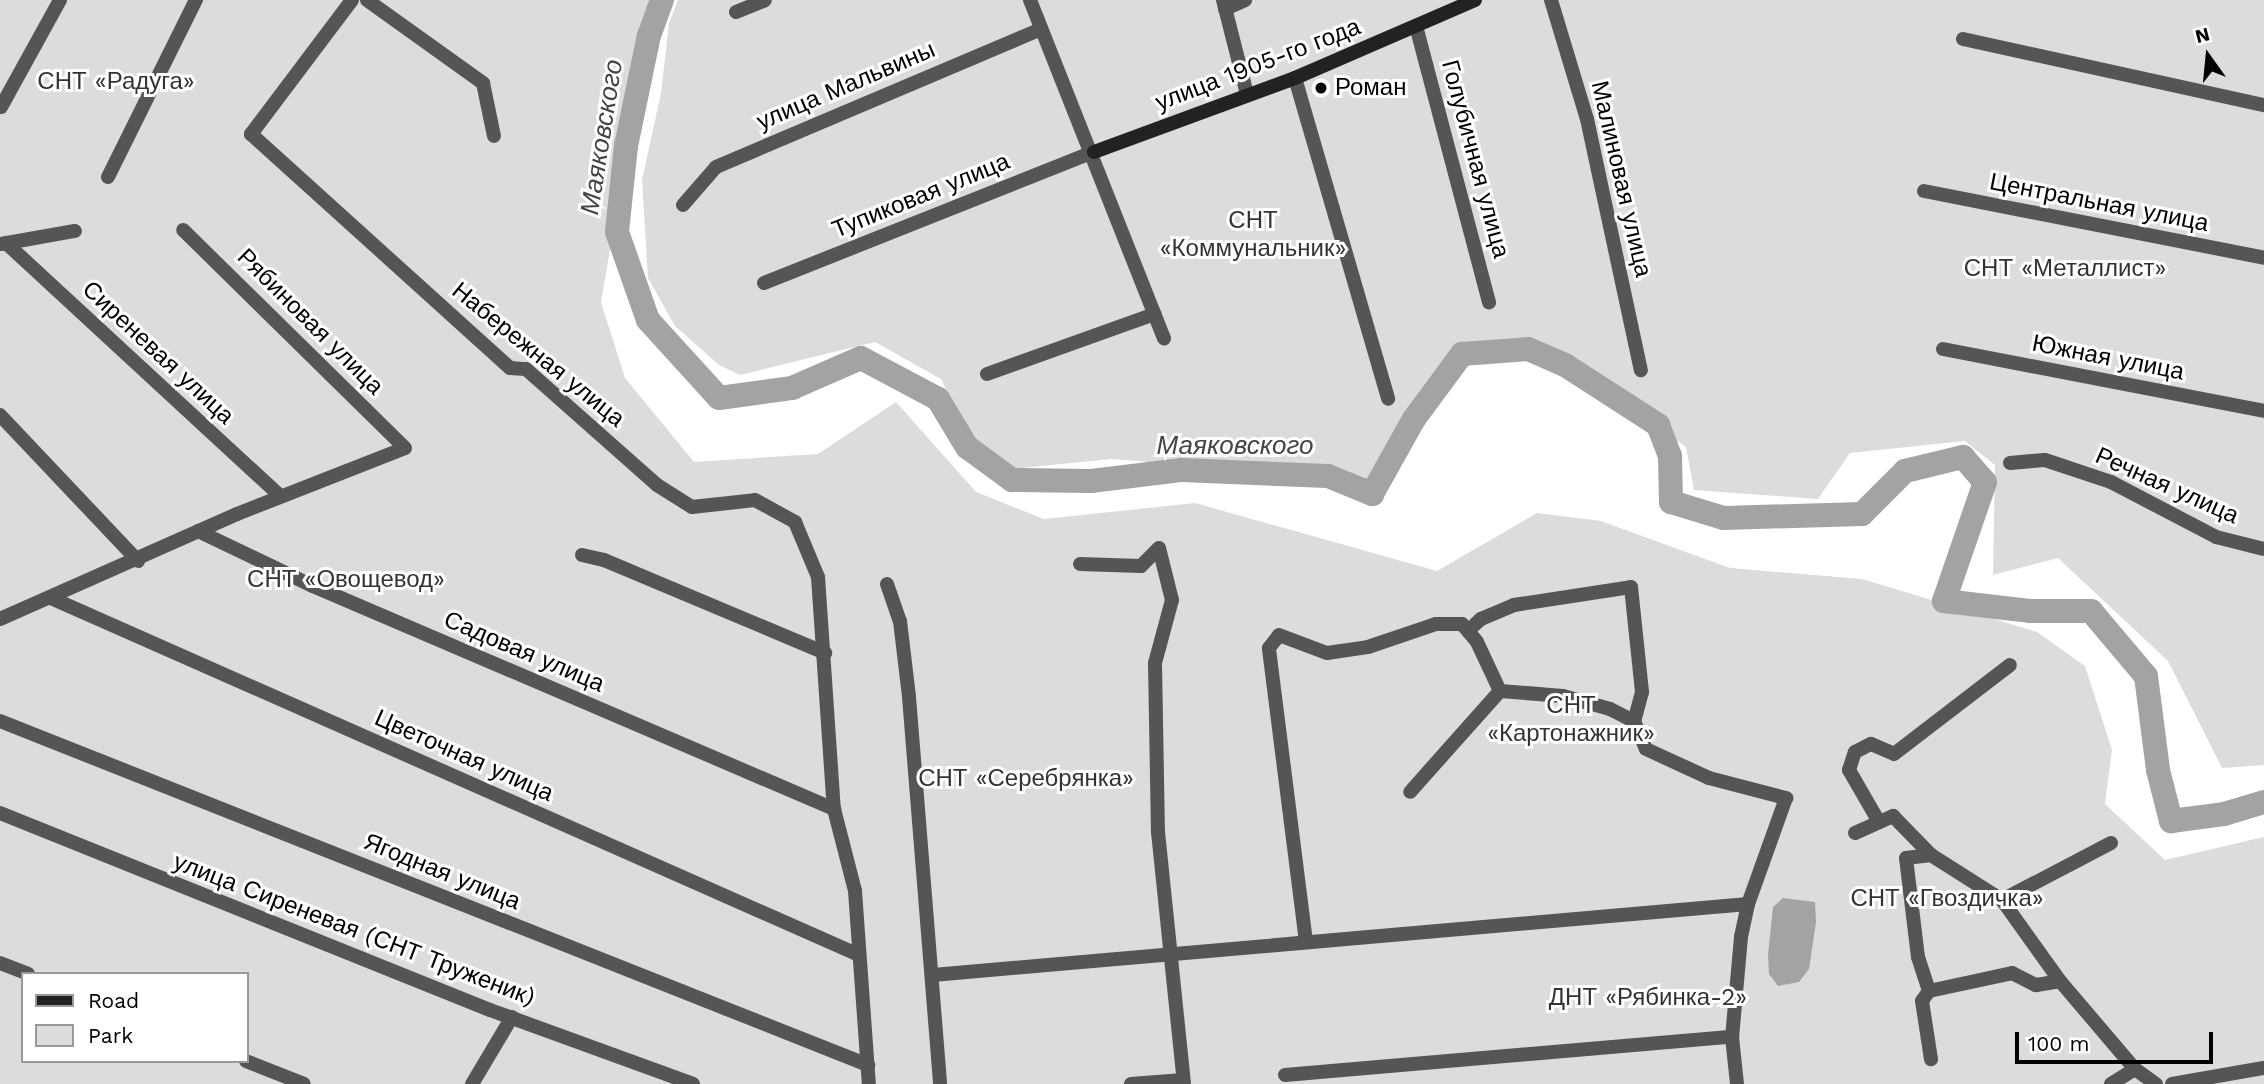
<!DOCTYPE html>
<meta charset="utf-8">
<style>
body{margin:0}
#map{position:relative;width:2264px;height:1084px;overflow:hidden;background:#fff;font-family:"Work Sans",sans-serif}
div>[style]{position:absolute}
.green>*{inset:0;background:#dcdcdc}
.water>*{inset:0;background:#a3a3a3}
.river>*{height:24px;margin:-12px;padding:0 12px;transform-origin:12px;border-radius:12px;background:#a3a3a3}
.street>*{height:14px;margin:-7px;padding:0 7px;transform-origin:7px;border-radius:7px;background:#555}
.secondary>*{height:14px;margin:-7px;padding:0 7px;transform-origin:7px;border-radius:7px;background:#222}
.dots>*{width:19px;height:19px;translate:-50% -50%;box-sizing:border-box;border:4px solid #fff;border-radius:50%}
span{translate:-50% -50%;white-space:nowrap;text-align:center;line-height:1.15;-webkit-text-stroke:6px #fff;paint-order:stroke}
.street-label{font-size:24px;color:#000}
.park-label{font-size:24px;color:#333}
.poi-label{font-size:24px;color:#000}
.left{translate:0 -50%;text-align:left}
.water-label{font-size:26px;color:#444;font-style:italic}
.legend{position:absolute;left:21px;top:972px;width:228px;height:91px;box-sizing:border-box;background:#fff;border:2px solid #999;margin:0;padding:9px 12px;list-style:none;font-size:21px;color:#000}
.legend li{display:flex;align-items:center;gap:14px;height:35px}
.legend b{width:35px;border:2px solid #999}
.north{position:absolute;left:2173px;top:21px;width:70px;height:70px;-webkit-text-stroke:5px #fff;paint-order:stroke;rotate:345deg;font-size:19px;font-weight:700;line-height:28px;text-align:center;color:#000}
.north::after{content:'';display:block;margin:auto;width:24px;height:32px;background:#000;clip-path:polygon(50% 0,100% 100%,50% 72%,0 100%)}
.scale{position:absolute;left:2015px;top:1032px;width:198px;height:32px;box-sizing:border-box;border:4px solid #000;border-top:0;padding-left:9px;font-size:21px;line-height:24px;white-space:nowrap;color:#000;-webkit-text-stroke:5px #fff;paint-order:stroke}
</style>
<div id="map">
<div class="green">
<i style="clip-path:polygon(evenodd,0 0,654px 0,622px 118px,623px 175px,601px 302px,625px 378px,694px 462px,818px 454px,896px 402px,976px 492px,1044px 519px,1195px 503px,1437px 571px,1537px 513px,1601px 521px,1730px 568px,1862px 579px,2037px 632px,2085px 666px,2112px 750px,2105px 804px,2165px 860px,2264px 837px,2264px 1084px,0 1084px,0 0,23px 974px,247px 974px,247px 1061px,23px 1061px,23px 974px)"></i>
<i style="clip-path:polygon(678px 0,2264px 0,2264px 765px,2222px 768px,2168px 661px,2058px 558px,1993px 575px,1995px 465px,1965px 441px,1850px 453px,1818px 499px,1694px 490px,1686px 447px,1565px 365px,1528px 349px,1462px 354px,1372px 494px,1324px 476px,1112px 459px,1012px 469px,966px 431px,941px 379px,875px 342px,740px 375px,719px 365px,675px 326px,648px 278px,642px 180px,661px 93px,669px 23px)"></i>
</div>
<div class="water">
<i style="clip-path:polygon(1783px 898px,1815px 902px,1816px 922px,1809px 969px,1799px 982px,1778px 986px,1769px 974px,1768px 955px,1773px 907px)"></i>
</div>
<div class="river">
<i style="left:662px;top:0;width:37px;rotate:110deg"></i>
<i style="left:649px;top:35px;width:113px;rotate:101.7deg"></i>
<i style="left:626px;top:146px;width:86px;rotate:96deg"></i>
<i style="left:617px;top:232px;width:93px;rotate:70.6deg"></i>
<i style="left:648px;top:320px;width:105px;rotate:47.7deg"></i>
<i style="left:719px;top:398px;width:74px;rotate:-7.8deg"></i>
<i style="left:792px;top:388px;width:75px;rotate:-23.5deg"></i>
<i style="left:861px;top:358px;width:87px;rotate:28deg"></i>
<i style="left:938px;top:399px;width:56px;rotate:58.9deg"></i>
<i style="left:967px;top:447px;width:56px;rotate:36.3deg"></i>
<i style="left:1012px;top:480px;width:79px;rotate:0.7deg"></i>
<i style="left:1091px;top:481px;width:92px;rotate:-6.9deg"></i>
<i style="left:1182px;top:470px;width:146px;rotate:2.4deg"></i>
<i style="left:1328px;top:476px;width:48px;rotate:22.2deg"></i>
<i style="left:1372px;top:494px;width:86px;rotate:-60.8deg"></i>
<i style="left:1414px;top:419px;width:81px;rotate:-53.6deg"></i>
<i style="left:1462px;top:354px;width:66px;rotate:-4.3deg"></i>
<i style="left:1528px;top:349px;width:40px;rotate:23.4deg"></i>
<i style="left:1565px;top:365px;width:111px;rotate:32.8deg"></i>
<i style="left:1658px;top:425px;width:33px;rotate:69deg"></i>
<i style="left:1670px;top:456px;width:46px;rotate:88.8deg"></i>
<i style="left:1671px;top:502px;width:55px;rotate:16.8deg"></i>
<i style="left:1724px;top:518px;width:138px;rotate:-1.7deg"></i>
<i style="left:1862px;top:514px;width:61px;rotate:-45deg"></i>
<i style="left:1905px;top:471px;width:60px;rotate:-13.6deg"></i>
<i style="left:1963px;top:457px;width:33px;rotate:49deg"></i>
<i style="left:1985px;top:482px;width:126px;rotate:109deg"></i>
<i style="left:1944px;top:601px;width:88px;rotate:6.6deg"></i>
<i style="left:2031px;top:611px;width:60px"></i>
<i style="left:2091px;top:611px;width:85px;rotate:49.8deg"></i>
<i style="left:2146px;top:676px;width:95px;rotate:82.7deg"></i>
<i style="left:2158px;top:770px;width:53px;rotate:75.7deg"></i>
<i style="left:2171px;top:821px;width:53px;rotate:-7.5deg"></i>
<i style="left:2224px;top:814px;width:42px;rotate:-16.7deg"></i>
</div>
<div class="street">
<i style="left:352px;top:0;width:168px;rotate:127deg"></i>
<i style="left:251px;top:134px;width:349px;rotate:42.1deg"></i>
<i style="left:510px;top:368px;width:16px;rotate:4deg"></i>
<i style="left:526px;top:369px;width:175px;rotate:41.5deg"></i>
<i style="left:657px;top:485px;width:41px;rotate:32.2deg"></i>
<i style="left:692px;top:507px;width:63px;rotate:-6.3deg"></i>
<i style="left:755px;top:500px;width:46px;rotate:28.8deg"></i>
<i style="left:795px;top:522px;width:60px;rotate:67.3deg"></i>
<i style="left:818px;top:577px;width:233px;rotate:86.1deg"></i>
<i style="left:834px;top:809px;width:85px;rotate:75.6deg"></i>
<i style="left:855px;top:891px;width:194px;rotate:85.9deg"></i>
<i style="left:367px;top:0;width:143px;rotate:35.6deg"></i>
<i style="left:483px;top:83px;width:54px;rotate:78.3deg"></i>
<i style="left:1030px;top:0;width:364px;rotate:68.4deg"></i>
<i style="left:1223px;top:0;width:97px;rotate:75.7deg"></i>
<i style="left:1551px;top:0;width:124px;rotate:73.2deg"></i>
<i style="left:1587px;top:119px;width:257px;rotate:77.9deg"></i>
<i style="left:1225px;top:9px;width:22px;rotate:-24deg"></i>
<i style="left:736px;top:12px;width:31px;rotate:-22deg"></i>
<i style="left:1416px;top:26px;width:286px;rotate:75.2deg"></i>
<i style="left:1963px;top:39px;width:308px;rotate:12.4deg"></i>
<i style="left:1295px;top:78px;width:334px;rotate:73.8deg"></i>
<i style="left:1px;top:107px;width:122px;rotate:-61.1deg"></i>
<i style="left:108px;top:177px;width:198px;rotate:-63.6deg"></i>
<i style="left:1924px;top:191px;width:347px;rotate:11.1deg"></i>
<i style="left:683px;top:205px;width:50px;rotate:-49deg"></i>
<i style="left:716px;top:167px;width:353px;rotate:-23deg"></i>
<i style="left:6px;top:243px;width:373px;rotate:42.7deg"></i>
<i style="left:1px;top:244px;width:75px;rotate:-10deg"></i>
<i style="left:764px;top:283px;width:355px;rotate:-21.7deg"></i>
<i style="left:1943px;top:349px;width:327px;rotate:10.9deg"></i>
<i style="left:987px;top:374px;width:178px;rotate:-19.7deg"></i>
<i style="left:0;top:415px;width:201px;rotate:46.6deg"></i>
<i style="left:2010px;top:463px;width:35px;rotate:-5deg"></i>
<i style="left:2045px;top:460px;width:70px;rotate:18.4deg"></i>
<i style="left:2111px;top:482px;width:119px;rotate:27.6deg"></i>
<i style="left:2216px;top:537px;width:49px;rotate:14deg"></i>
<i style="left:198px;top:531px;width:127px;rotate:25.6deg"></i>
<i style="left:313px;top:586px;width:567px;rotate:23.17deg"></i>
<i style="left:582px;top:555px;width:23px;rotate:13deg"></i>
<i style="left:604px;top:560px;width:240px;rotate:22.8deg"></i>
<i style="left:1080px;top:564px;width:61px;rotate:1.9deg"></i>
<i style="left:1141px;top:566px;width:25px;rotate:-45deg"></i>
<i style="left:1159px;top:548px;width:54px;rotate:76deg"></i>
<i style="left:1172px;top:600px;width:65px;rotate:105.1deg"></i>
<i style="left:1155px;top:663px;width:169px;rotate:89deg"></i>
<i style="left:1158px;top:832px;width:253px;rotate:84.1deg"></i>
<i style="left:887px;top:584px;width:39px;rotate:71deg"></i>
<i style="left:900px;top:621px;width:77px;rotate:83.2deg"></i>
<i style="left:909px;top:697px;width:388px;rotate:85.4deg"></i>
<i style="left:51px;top:598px;width:883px;rotate:23.84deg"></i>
<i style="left:0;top:619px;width:259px;rotate:-23.9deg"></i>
<i style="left:237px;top:514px;width:180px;rotate:-21.4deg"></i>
<i style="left:405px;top:448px;width:311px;rotate:-135.5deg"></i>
<i style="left:1468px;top:631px;width:18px;rotate:-43deg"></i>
<i style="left:1481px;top:619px;width:36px;rotate:-23deg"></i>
<i style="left:1514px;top:605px;width:118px;rotate:-8.7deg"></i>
<i style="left:1631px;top:587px;width:106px;rotate:84deg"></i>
<i style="left:1642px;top:692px;width:30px;rotate:105deg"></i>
<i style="left:1500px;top:691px;width:63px;rotate:4.5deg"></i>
<i style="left:1563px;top:696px;width:49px;rotate:15.5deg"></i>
<i style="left:1610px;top:709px;width:27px;rotate:27deg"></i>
<i style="left:1634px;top:721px;width:30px;rotate:67deg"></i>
<i style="left:1646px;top:749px;width:69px;rotate:24.7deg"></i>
<i style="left:1709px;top:778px;width:80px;rotate:14.6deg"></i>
<i style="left:1786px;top:798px;width:113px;rotate:109.7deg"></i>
<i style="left:1748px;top:904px;width:34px;rotate:102deg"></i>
<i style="left:1741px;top:937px;width:100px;rotate:95.1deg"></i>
<i style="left:1732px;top:1037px;width:47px;rotate:83.9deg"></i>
<i style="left:0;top:721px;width:934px;rotate:21.62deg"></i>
<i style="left:0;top:813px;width:528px;rotate:21.9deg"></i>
<i style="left:490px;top:1010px;width:216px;rotate:20deg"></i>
<i style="left:1879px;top:822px;width:60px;rotate:-120deg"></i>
<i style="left:1849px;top:770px;width:19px;rotate:-72deg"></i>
<i style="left:1855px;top:752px;width:18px;rotate:-27deg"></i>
<i style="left:1871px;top:744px;width:25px;rotate:23deg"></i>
<i style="left:1894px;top:754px;width:146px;rotate:-37.5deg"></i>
<i style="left:1855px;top:833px;width:42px;rotate:-24.1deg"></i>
<i style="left:1893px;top:816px;width:54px;rotate:45.7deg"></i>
<i style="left:1931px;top:855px;width:84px;rotate:32.4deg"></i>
<i style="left:2002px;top:900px;width:100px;rotate:54.4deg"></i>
<i style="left:2060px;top:981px;width:116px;rotate:49.6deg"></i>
<i style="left:2135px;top:1069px;width:26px;rotate:36deg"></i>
<i style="left:1931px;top:855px;width:25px;rotate:173deg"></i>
<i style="left:1906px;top:858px;width:100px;rotate:83.1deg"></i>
<i style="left:1918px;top:957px;width:36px;rotate:72deg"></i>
<i style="left:1929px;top:991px;width:85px;rotate:-12.2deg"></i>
<i style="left:2012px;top:973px;width:27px;rotate:27deg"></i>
<i style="left:2036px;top:985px;width:24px;rotate:-9deg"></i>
<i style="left:2002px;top:900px;width:123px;rotate:-27.6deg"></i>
<i style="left:1306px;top:942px;width:296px;rotate:-97.2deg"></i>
<i style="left:1269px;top:648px;width:16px;rotate:-52deg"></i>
<i style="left:1279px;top:635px;width:51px;rotate:20.6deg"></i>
<i style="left:1327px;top:653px;width:41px;rotate:-8.3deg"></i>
<i style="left:1368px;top:647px;width:72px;rotate:-18.7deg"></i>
<i style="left:1436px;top:624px;width:26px"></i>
<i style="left:1462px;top:624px;width:23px;rotate:50deg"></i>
<i style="left:1477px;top:642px;width:54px;rotate:64.9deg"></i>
<i style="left:1500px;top:691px;width:135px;rotate:131.7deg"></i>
<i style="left:0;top:963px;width:30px;rotate:21deg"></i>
<i style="left:933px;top:975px;width:818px;rotate:-4.98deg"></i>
<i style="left:1929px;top:991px;width:12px;rotate:125deg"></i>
<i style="left:1922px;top:1001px;width:59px;rotate:81.2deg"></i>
<i style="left:246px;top:1061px;width:62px;rotate:21.6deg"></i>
<i style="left:1285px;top:1075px;width:449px;rotate:-4.9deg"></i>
<i style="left:472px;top:1084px;width:78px;rotate:-59.2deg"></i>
<i style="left:1131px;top:1084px;width:52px;rotate:-4.4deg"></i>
<i style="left:2111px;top:1084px;width:28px;rotate:-32deg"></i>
<i style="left:2172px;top:1084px;width:93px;rotate:-9.9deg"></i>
</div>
<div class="secondary">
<i style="left:1094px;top:152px;width:214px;rotate:-20.2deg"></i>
<i style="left:1295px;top:78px;width:196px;rotate:-23.4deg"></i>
</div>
<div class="dots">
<i style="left:1321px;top:88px;background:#000"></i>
</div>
<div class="street-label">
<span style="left:1258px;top:65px;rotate:-21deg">улица 1905-го года</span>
<span style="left:846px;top:86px;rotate:-23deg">улица Мальвины</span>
<span style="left:1475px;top:159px;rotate:75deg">Голубичная улица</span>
<span style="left:1621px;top:179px;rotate:77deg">Малиновая улица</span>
<span style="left:921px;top:196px;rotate:-22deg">Тупиковая улица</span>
<span style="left:2099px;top:203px;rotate:11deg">Центральная улица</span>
<span style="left:310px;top:322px;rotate:45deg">Рябиновая улица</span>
<span style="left:158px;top:353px;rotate:43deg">Сиреневая улица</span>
<span style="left:538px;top:355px;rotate:39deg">Набережная улица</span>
<span style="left:2108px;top:358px;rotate:11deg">Южная улица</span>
<span style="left:2167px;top:486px;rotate:24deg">Речная улица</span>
<span style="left:524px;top:652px;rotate:23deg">Садовая улица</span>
<span style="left:464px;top:756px;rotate:24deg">Цветочная улица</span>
<span style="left:442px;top:872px;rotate:22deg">Ягодная улица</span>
<span style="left:354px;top:930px;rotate:21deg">улица Сиреневая (СНТ Труженик)</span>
</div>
<div class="park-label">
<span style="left:116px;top:82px">СНТ «Радуга»</span>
<span style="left:1253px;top:235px">СНТ<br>«Коммунальник»</span>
<span style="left:2065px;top:269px">СНТ «Металлист»</span>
<span style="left:346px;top:580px">СНТ «Овощевод»</span>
<span style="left:1571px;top:720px">СНТ<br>«Картонажник»</span>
<span style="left:1026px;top:779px">СНТ «Серебрянка»</span>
<span style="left:1947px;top:899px">СНТ «Гвоздичка»</span>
<span style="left:1648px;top:998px">ДНТ «Рябинка-2»</span>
</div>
<div class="poi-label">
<span class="left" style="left:1335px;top:88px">Роман</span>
</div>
<div class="water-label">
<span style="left:602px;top:137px;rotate:-81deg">Маяковского</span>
<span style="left:1235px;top:446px">Маяковского</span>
</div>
<ul class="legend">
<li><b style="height:9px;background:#222"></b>Road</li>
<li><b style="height:19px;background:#dcdcdc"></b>Park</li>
</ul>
<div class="north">N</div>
<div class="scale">100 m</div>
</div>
